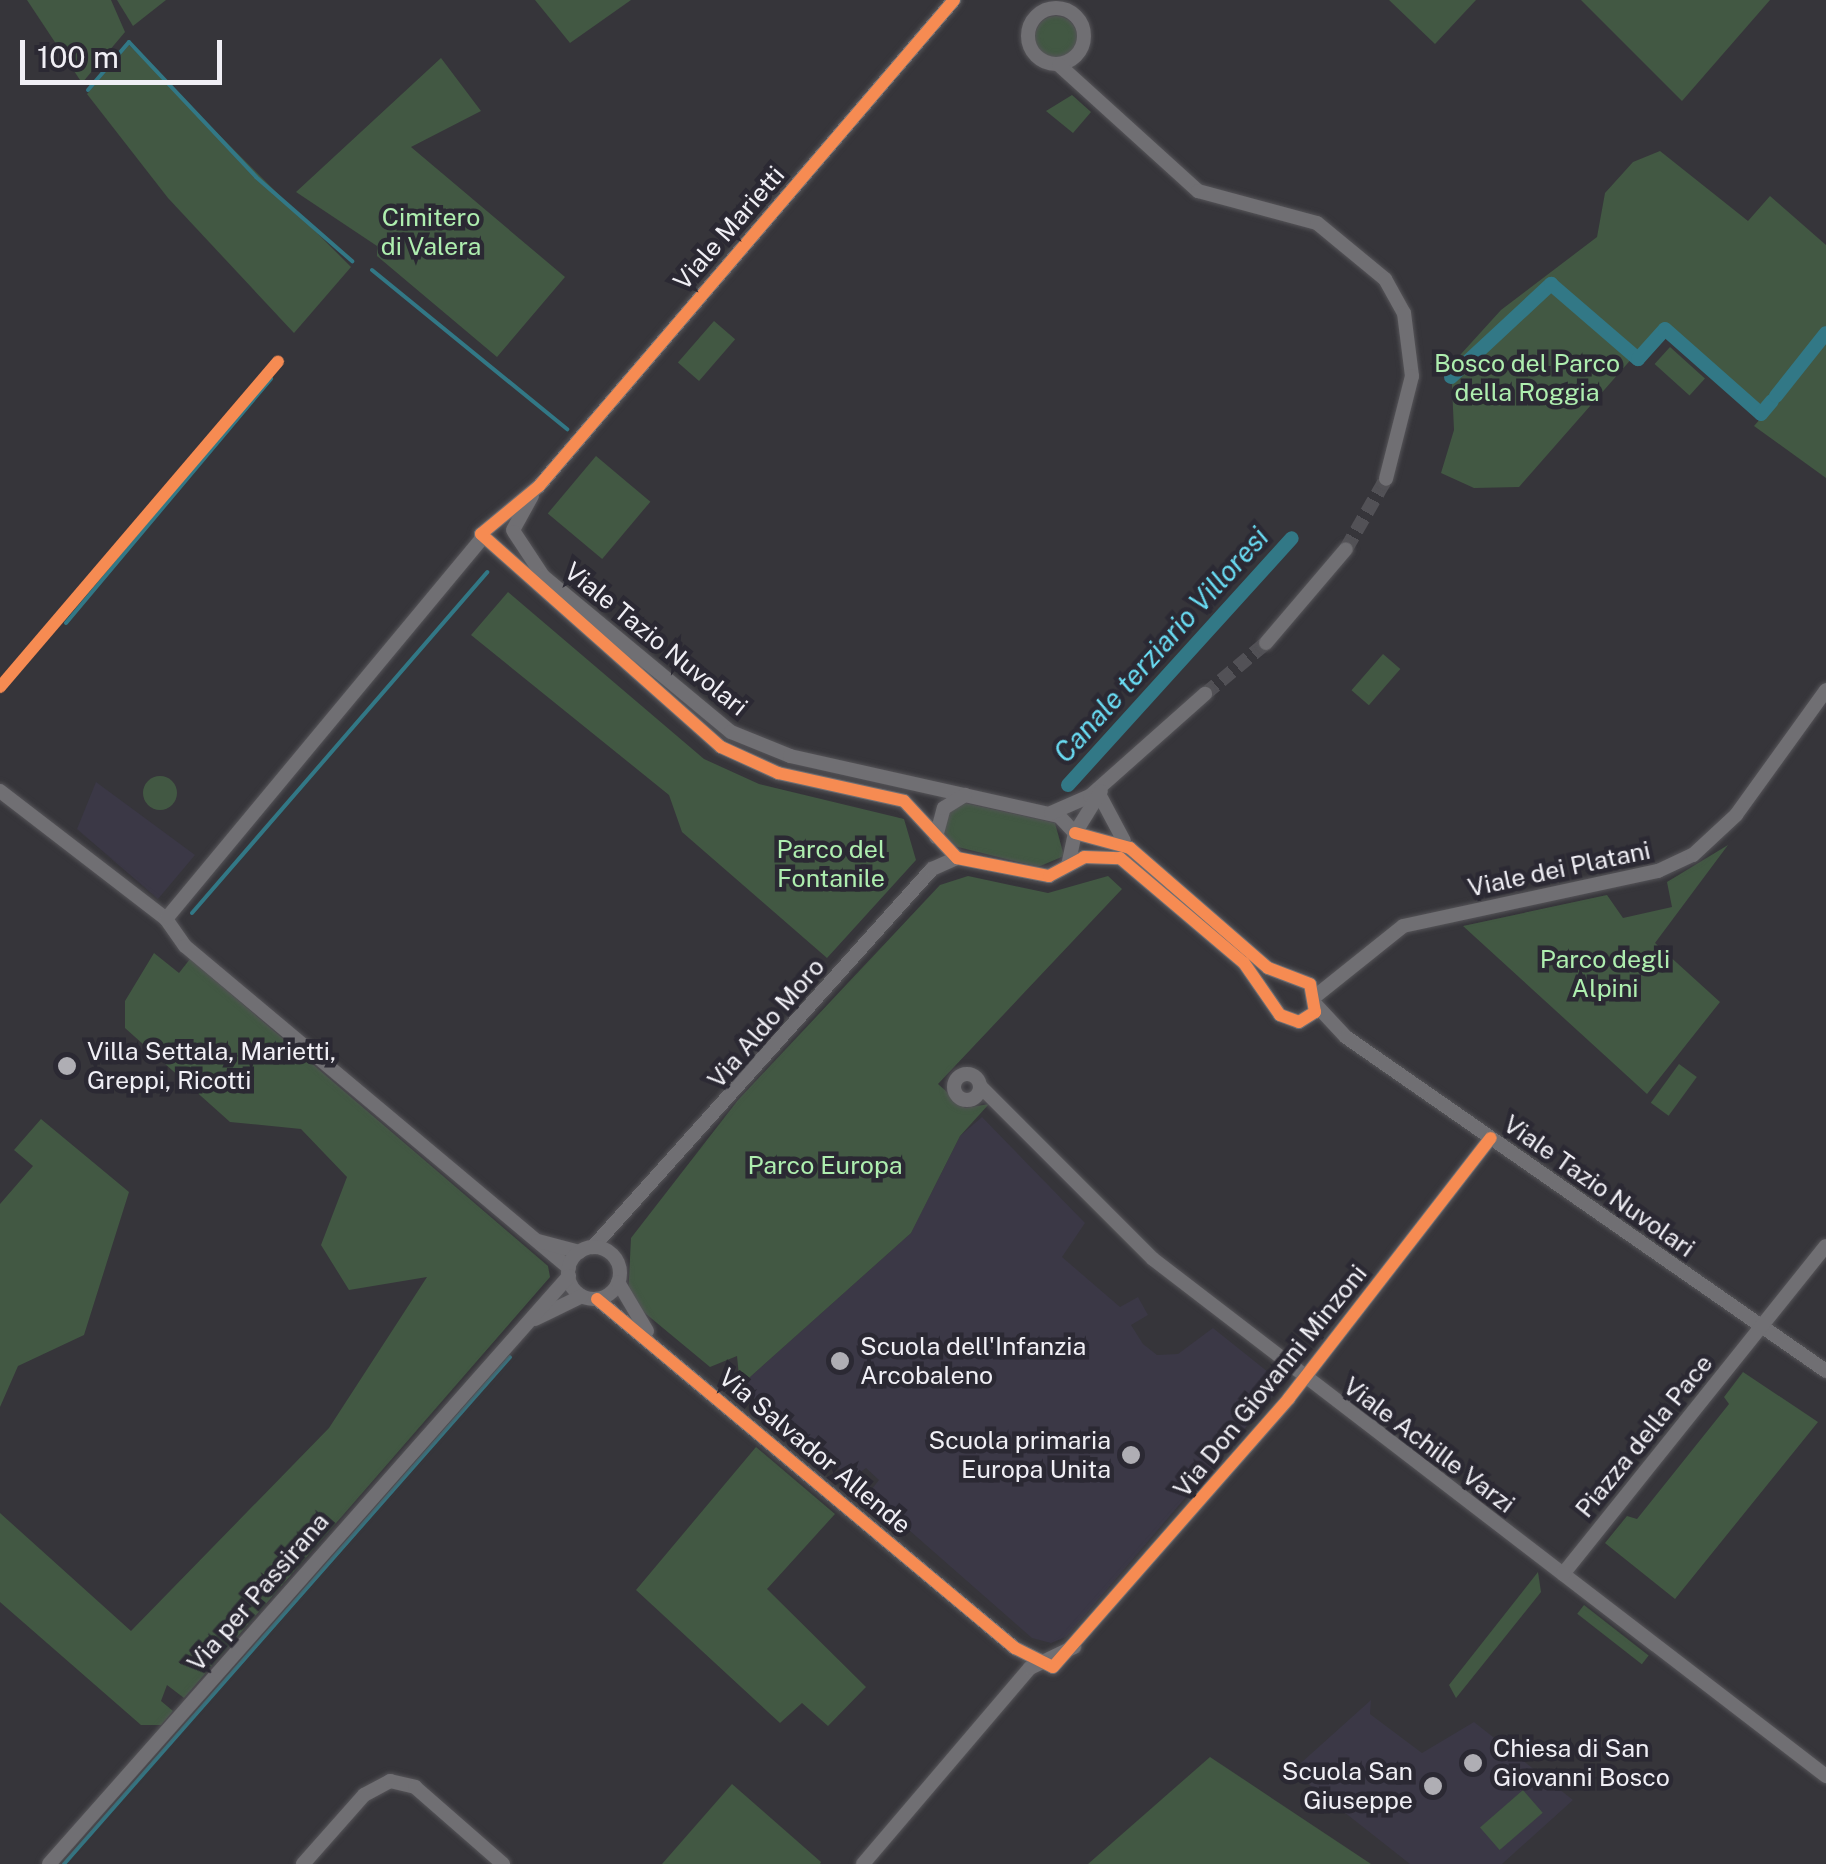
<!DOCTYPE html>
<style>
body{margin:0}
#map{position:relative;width:1826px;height:1864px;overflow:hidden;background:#36353a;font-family:"Public Sans",sans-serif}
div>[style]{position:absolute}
.built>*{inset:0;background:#3b3846}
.green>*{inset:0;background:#425843;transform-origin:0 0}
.round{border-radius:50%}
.stream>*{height:4px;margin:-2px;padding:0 2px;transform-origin:2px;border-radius:2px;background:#327886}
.canal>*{height:14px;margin:-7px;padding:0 7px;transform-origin:7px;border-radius:7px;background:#327886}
.street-tunnel>*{height:14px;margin-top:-7px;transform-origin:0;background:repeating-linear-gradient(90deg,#525156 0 14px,transparent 0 21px)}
.roads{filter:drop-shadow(0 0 2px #555458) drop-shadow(0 0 2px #555458)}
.street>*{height:14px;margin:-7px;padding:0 7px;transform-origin:7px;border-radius:7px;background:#706f73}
.street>.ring{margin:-7px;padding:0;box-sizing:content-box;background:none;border:14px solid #706f73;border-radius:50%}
.cycleway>*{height:12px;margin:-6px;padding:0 6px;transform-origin:6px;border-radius:6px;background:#f68b52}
.dots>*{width:28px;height:28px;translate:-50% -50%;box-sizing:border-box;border:5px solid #2b2933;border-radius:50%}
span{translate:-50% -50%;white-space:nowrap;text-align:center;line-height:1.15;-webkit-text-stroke:9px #2b2933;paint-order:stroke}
.park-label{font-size:25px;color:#aeeeaf}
.street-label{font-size:25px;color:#f0eff5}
.poi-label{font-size:25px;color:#f0eff5}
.left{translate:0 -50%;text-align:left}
.right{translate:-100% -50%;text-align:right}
.water-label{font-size:28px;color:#69dbf2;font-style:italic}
.scale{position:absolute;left:20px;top:40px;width:202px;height:45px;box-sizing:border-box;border:5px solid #f0eff5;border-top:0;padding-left:12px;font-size:30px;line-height:35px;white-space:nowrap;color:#f0eff5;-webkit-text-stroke:8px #2b2933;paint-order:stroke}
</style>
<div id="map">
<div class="built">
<i style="clip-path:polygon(96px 782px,195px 855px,158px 899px,77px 829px)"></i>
<i style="clip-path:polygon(982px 1117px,1085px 1223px,1062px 1257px,1120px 1307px,1138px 1297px,1148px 1315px,1131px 1325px,1143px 1344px,1157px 1355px,1178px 1354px,1213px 1328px,1283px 1384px,1066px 1637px,1051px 1643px,1032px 1638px,868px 1494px,879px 1480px,866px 1468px,851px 1479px,740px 1386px,911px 1233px,960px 1136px)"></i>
<i style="clip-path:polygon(1371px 1700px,1370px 1714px,1422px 1753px,1474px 1722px,1573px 1800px,1502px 1864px,1410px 1864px,1292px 1771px)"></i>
</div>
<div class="green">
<i style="clip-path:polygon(27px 0,111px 0,125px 32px,82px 83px)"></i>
<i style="clip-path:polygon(117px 0,166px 0,133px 26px)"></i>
<i style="clip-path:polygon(535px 0,631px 0,570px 43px)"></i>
<i style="clip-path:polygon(1389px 0,1476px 0,1435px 44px)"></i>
<i style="clip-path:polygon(1581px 0,1770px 0,1682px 101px)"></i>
<i class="round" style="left:1035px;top:16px;width:42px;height:42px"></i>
<i style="clip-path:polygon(129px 45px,351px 267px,294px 333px,168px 198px,87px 94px)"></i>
<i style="clip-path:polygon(441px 58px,481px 111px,411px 147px,565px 277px,497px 357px,377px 256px,377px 246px,296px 192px)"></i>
<i style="clip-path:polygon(1072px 95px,1091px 112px,1073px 133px,1046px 111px)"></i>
<i style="clip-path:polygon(1660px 151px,1748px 221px,1770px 196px,1826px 245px,1826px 478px,1754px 426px,1767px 411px,1663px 323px,1519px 487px,1474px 488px,1441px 473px,1454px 430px,1451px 365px,1501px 310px,1597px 237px,1605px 193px,1633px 162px)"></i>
<i style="left:714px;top:321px;width:28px;height:55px;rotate:41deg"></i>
<i style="left:1670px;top:347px;width:47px;height:23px;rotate:42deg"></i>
<i style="left:596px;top:456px;width:71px;height:75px;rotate:40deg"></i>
<i style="clip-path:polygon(508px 592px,704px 759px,759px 784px,904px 819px,916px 860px,827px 958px,682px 832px,669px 795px,471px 635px)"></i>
<i style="left:1383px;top:654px;width:23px;height:48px;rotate:41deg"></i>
<i class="round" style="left:143px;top:776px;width:34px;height:34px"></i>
<i style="clip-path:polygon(965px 803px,1055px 823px,1064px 856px,1038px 867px,954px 846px,943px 833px,947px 813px)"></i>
<i style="clip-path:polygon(1728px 845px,1655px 943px,1720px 1002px,1647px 1094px,1463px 926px,1607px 895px,1623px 918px,1672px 907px,1667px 882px)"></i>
<i style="clip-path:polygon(968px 876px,1048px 893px,1108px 876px,1122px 889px,938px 1084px,965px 1108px,989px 1104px,960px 1136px,911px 1233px,740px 1386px,737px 1356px,710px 1367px,628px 1299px,631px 1238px,738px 1100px,940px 885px)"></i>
<i style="clip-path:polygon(154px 953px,179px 973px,190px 959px,548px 1266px,550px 1277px,184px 1698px,167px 1685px,161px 1701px,173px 1711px,161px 1725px,141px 1725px,0 1602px,0 1513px,131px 1631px,329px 1428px,427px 1277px,349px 1290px,321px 1245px,347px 1177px,301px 1129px,230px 1122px,125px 1028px,125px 1001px)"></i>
<i style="left:1679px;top:1064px;width:22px;height:48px;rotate:36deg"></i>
<i style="clip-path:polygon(41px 1119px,129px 1192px,84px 1335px,18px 1366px,0 1407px,0 1204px,33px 1166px,14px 1150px)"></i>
<i style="clip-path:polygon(1743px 1372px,1818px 1422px,1675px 1599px,1605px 1543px,1627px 1516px,1637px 1519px,1729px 1404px,1724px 1397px)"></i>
<i style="clip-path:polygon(756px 1447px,835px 1514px,767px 1589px,866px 1687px,828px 1726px,802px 1703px,780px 1723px,636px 1590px)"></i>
<i style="clip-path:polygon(1538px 1572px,1541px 1592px,1456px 1698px,1449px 1685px)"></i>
<i style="left:1584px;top:1605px;width:82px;height:11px;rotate:38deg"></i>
<i style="clip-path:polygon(1210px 1757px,1371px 1864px,1088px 1864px)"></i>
<i style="clip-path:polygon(732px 1784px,821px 1862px,820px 1864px,662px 1864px)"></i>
<i style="left:1523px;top:1790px;width:30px;height:57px;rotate:49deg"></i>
</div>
<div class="stream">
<i style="left:88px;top:90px;width:63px;rotate:-49.5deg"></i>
<i style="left:129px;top:42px;width:185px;rotate:46.7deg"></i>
<i style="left:256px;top:177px;width:128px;rotate:41.2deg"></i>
<i style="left:372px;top:270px;width:252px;rotate:39.2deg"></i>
<i style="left:66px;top:623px;width:319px;rotate:-50deg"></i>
<i style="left:192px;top:913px;width:451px;rotate:-49.1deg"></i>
<i style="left:64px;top:1864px;width:675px;rotate:-48.66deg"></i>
</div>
<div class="canal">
<i style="left:1451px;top:377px;width:137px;rotate:-42.9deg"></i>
<i style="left:1551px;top:284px;width:115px;rotate:40.8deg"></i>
<i style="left:1638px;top:359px;width:40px;rotate:-48deg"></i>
<i style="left:1665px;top:329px;width:128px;rotate:41.5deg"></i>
<i style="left:1761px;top:414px;width:17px;rotate:-50deg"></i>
<i style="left:1776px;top:396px;width:80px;rotate:-51.6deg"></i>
<i style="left:1068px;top:785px;width:333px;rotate:-47.8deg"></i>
</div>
<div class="street-tunnel">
<i style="left:1346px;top:549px;width:81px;rotate:-60.3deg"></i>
<i style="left:1205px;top:694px;width:80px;rotate:-39.9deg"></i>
</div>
<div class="roads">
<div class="street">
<i style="left:954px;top:0;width:639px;rotate:130.49deg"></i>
<i style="left:539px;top:486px;width:75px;rotate:140.4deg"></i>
<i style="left:481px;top:534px;width:321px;rotate:41.6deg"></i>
<i style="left:721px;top:747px;width:63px;rotate:24.5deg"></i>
<i style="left:778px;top:773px;width:129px;rotate:12.5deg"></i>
<i style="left:904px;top:801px;width:78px;rotate:47.1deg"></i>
<i style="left:957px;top:858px;width:94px;rotate:11.1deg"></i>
<i style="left:1049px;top:876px;width:40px;rotate:-28deg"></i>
<i style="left:1084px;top:857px;width:36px;rotate:2deg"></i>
<i style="left:1120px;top:858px;width:162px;rotate:40.3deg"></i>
<i style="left:1244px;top:963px;width:63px;rotate:55.3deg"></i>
<i style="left:1280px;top:1015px;width:20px;rotate:20deg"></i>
<i style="left:1299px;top:1022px;width:19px;rotate:-32deg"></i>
<i style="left:1315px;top:1012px;width:28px;rotate:-100deg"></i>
<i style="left:1310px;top:984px;width:45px;rotate:-159.1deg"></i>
<i style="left:1268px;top:968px;width:183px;rotate:-139deg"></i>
<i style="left:1130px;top:848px;width:57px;rotate:-164.7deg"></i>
<i class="ring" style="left:1028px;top:8px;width:42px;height:42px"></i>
<i style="left:1059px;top:65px;width:188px;rotate:42.2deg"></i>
<i style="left:1198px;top:191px;width:123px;rotate:15.1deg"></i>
<i style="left:1317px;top:223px;width:88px;rotate:39.5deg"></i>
<i style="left:1385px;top:279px;width:39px;rotate:61deg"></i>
<i style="left:1404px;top:313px;width:64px;rotate:82.8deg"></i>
<i style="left:1412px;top:376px;width:106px;rotate:104.2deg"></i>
<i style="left:513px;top:530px;width:39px;rotate:-61deg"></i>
<i style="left:514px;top:532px;width:53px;rotate:56.6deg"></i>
<i style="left:543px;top:576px;width:244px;rotate:39.7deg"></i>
<i style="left:731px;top:732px;width:64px;rotate:22.1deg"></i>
<i style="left:790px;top:756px;width:276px;rotate:12.6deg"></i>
<i style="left:1059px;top:816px;width:23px;rotate:47deg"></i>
<i style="left:1075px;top:833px;width:33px;rotate:102deg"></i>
<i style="left:1266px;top:643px;width:123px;rotate:-49.6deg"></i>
<i style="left:0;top:791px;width:210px;rotate:37.6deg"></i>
<i style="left:166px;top:919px;width:33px;rotate:55deg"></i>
<i style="left:185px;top:946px;width:501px;rotate:39.98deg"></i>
<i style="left:1099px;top:794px;width:53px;rotate:62deg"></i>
<i style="left:1051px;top:813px;width:43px;rotate:-23.6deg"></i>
<i style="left:1090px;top:796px;width:154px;rotate:-41.6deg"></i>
<i style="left:1075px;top:833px;width:49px;rotate:-58.2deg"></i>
<i style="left:936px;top:837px;width:30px;rotate:-75deg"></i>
<i style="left:944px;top:808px;width:25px;rotate:-32deg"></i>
<i style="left:166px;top:919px;width:494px;rotate:-50.3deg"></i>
<i style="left:1317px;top:995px;width:110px;rotate:-38.7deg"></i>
<i style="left:1403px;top:926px;width:261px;rotate:-12.2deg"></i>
<i style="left:1658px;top:871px;width:38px;rotate:-25deg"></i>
<i style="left:1693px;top:855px;width:59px;rotate:-42.9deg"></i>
<i style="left:1736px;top:815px;width:154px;rotate:-54.2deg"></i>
<i style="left:1317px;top:1006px;width:42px;rotate:46.9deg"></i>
<i style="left:1346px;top:1037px;width:585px;rotate:34.83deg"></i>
<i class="ring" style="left:954px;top:1074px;width:12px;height:12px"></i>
<i style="left:981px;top:1087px;width:243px;rotate:45deg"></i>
<i style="left:1153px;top:1259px;width:849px;rotate:37.53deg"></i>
<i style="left:538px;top:1241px;width:43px;rotate:14.7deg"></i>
<i style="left:593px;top:1247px;width:508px;rotate:-48.11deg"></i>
<i style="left:932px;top:869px;width:27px;rotate:-24deg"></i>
<i class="ring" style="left:568px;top:1247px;width:38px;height:38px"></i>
<i style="left:618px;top:1282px;width:57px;rotate:59.4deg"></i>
<i style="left:597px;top:1299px;width:545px;rotate:39.86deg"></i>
<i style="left:1015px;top:1648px;width:42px;rotate:26.6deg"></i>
<i style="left:1053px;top:1667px;width:358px;rotate:-48.7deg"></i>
<i style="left:1289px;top:1398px;width:329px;rotate:-52.2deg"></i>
<i style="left:535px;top:1319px;width:52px;rotate:-26.1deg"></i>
<i style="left:1563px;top:1574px;width:420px;rotate:-51.3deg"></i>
<i style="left:49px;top:1864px;width:785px;rotate:-48.51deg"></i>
<i style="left:303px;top:1864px;width:92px;rotate:-48.5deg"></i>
<i style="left:364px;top:1795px;width:30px;rotate:-28deg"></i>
<i style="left:390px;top:1781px;width:26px;rotate:13deg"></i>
<i style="left:415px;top:1787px;width:117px;rotate:41.2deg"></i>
<i style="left:863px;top:1864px;width:257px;rotate:-49.6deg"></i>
<i style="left:1030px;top:1668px;width:49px;rotate:-25.5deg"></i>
</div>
</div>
<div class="cycleway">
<i style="left:954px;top:0;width:639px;rotate:130.49deg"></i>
<i style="left:539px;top:486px;width:75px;rotate:140.4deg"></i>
<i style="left:481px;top:534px;width:321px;rotate:41.6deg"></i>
<i style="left:721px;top:747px;width:63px;rotate:24.5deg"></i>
<i style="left:778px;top:773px;width:129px;rotate:12.5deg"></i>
<i style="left:904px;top:801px;width:78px;rotate:47.1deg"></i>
<i style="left:957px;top:858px;width:94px;rotate:11.1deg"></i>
<i style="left:1049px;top:876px;width:40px;rotate:-28deg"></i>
<i style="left:1084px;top:857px;width:36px;rotate:2deg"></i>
<i style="left:1120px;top:858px;width:162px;rotate:40.3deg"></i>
<i style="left:1244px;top:963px;width:63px;rotate:55.3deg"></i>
<i style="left:1280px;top:1015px;width:20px;rotate:20deg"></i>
<i style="left:1299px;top:1022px;width:19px;rotate:-32deg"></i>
<i style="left:1315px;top:1012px;width:28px;rotate:-100deg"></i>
<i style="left:1310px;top:984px;width:45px;rotate:-159.1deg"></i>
<i style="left:1268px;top:968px;width:183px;rotate:-139deg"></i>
<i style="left:1130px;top:848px;width:57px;rotate:-164.7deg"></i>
<i style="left:0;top:687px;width:428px;rotate:-49.5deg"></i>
<i style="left:597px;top:1299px;width:545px;rotate:39.86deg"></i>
<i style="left:1015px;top:1648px;width:42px;rotate:26.6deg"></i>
<i style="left:1053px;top:1667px;width:358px;rotate:-48.7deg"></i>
<i style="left:1289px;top:1398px;width:329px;rotate:-52.2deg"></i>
</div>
<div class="dots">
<i style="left:67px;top:1066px;background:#afaeb4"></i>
<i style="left:840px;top:1361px;background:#afaeb4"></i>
<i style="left:1131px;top:1455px;background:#afaeb4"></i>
<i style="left:1473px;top:1763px;background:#afaeb4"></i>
<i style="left:1433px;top:1786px;background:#afaeb4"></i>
</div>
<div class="park-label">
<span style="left:431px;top:232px">Cimitero<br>di Valera</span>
<span style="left:1527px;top:378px">Bosco del Parco<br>della Roggia</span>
<span style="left:831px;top:864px">Parco del<br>Fontanile</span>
<span style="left:1605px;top:974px">Parco degli<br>Alpini</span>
<span style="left:825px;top:1165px">Parco Europa</span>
</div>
<div class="street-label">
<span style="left:729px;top:228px;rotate:-49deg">Viale Marietti</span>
<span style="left:656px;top:639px;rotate:39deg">Viale Tazio Nuvolari</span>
<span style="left:1559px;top:869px;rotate:-12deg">Viale dei Platani</span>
<span style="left:766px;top:1023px;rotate:-49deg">Via Aldo Moro</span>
<span style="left:1599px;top:1186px;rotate:35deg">Viale Tazio Nuvolari</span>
<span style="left:1270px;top:1381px;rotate:-51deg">Via Don Giovanni Minzoni</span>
<span style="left:1644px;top:1436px;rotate:-51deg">Piazza della Pace</span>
<span style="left:1429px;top:1445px;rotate:37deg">Viale Achille Varzi</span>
<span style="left:815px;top:1451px;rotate:40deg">Via Salvador Allende</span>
<span style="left:258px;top:1592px;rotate:-49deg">Via per Passirana</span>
</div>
<div class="poi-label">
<span class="left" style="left:87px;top:1066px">Villa Settala, Marietti,<br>Greppi, Ricotti</span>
<span class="left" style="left:860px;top:1361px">Scuola dell'Infanzia<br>Arcobaleno</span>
<span class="right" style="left:1111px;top:1455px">Scuola primaria<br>Europa Unita</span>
<span class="left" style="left:1493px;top:1763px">Chiesa di San<br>Giovanni Bosco</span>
<span class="right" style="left:1413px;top:1786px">Scuola San<br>Giuseppe</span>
</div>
<div class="water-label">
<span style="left:1161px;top:645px;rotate:-48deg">Canale terziario Villoresi</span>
</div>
<div class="scale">100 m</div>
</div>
